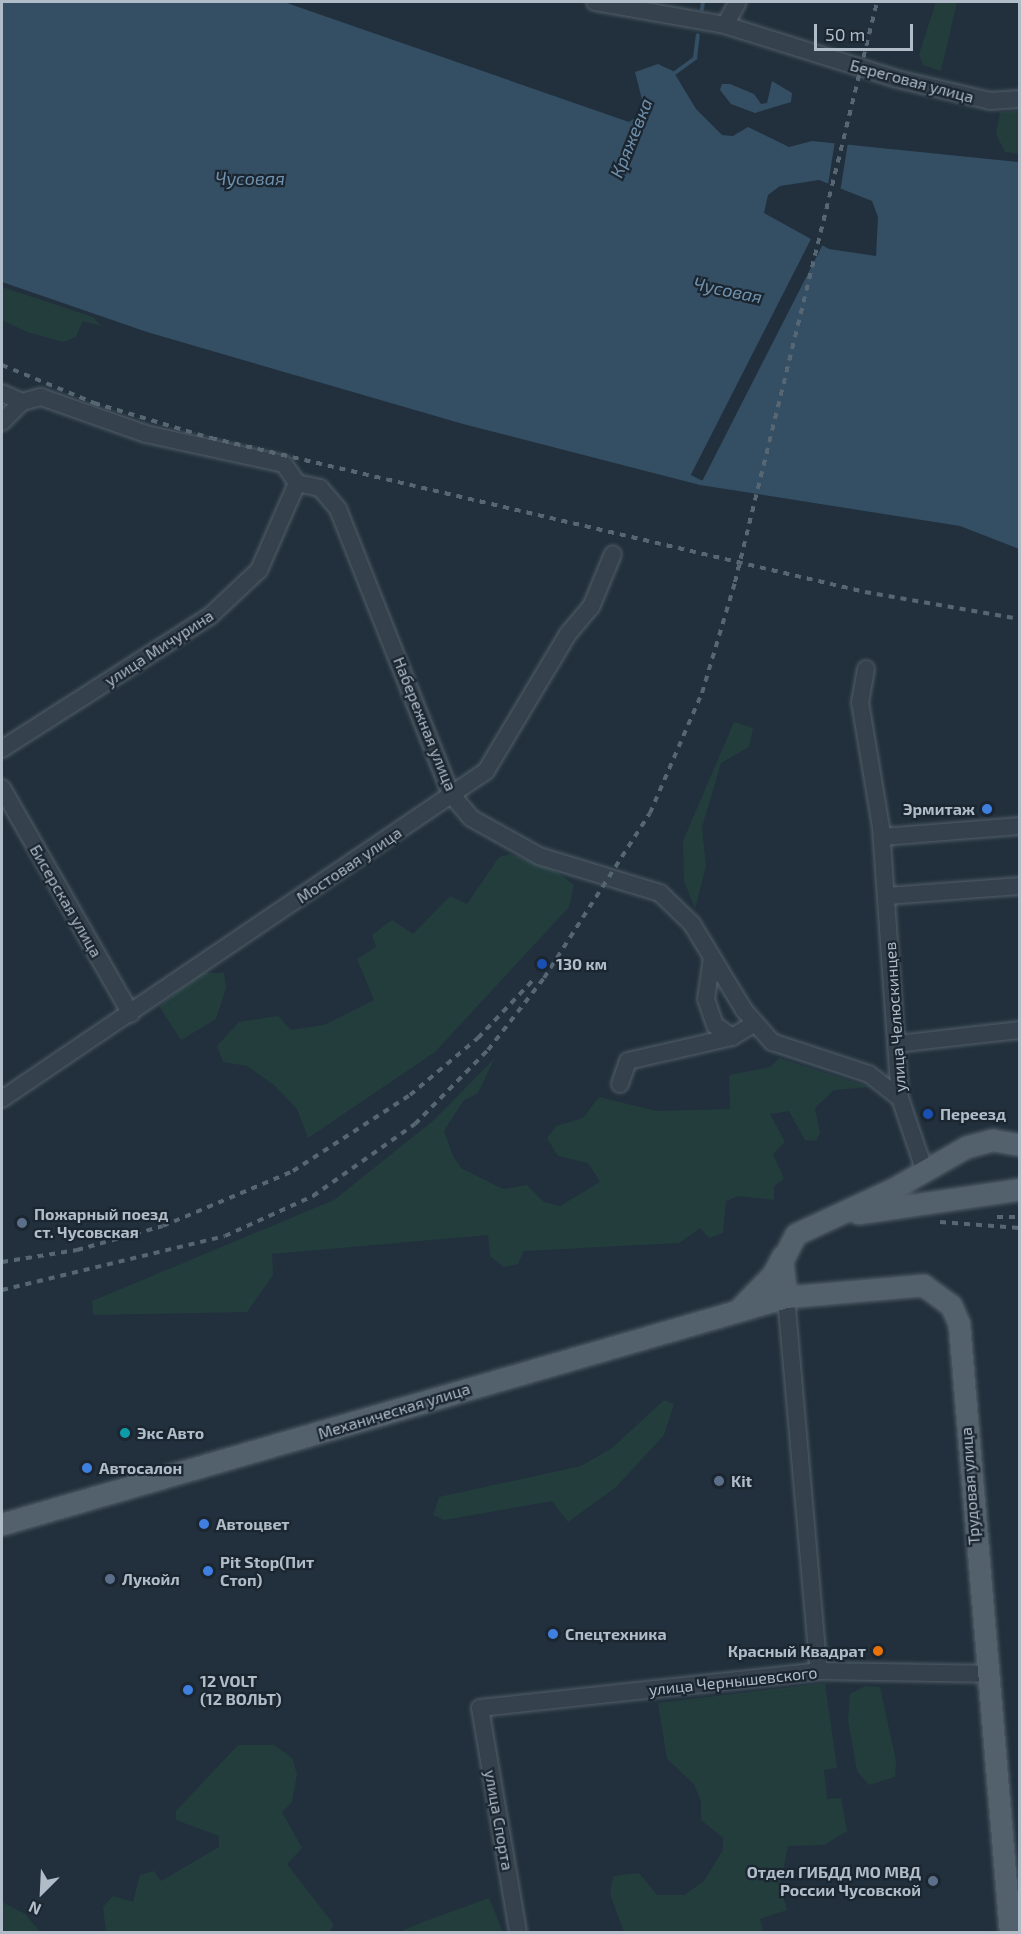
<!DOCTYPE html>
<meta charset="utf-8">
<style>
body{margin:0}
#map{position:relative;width:1021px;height:1934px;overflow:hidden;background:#21303c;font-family:"Exo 2",sans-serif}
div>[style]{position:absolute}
.green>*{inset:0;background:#233d3d}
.water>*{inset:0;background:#344e64}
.pier>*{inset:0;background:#21303c;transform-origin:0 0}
.stream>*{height:4px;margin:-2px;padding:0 2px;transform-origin:2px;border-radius:2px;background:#344e64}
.roads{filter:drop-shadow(0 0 2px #535f6a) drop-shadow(0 0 2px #535f6a)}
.minor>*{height:16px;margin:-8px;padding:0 8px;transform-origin:8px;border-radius:8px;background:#35414c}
.major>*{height:21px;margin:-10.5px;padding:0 10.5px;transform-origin:10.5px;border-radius:10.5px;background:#53616c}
.rail>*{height:4px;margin-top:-2px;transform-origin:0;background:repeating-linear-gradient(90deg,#576673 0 6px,transparent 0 12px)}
.dots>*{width:16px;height:16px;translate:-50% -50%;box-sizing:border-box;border:3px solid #1b2631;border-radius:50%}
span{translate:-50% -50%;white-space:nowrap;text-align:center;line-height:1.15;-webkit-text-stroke:4.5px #1b2631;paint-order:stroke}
.street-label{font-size:16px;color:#b0bcc8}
.poi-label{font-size:16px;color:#b0bcc8;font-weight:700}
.right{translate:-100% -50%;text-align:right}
.left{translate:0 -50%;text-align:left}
.water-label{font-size:18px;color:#7091ac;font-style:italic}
.frame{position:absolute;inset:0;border:3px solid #b0bcc8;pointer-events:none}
.north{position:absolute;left:12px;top:1862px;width:60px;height:60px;-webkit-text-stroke:4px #1b2631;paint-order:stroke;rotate:204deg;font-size:16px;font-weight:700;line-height:24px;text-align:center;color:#b0bcc8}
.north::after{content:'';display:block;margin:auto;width:21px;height:27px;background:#b0bcc8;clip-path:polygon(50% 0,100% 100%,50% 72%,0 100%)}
.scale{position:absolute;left:814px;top:24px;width:99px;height:27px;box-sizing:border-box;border:3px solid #b0bcc8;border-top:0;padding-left:8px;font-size:18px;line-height:21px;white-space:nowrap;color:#b0bcc8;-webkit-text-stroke:4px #1b2631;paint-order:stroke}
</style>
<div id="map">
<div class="green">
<i style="clip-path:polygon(936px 2px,957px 2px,941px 71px,923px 65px,919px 54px)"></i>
<i style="clip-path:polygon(1019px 111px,1019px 154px,1005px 152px,996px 134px,1000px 112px)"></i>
<i style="clip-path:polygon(2px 287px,93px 317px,101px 326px,83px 321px,76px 337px,63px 342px,27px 332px,2px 320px)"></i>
<i style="clip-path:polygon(734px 722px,753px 728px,749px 747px,721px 763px,702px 827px,706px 866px,695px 909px,684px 881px,683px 841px)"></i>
<i style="clip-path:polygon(511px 854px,557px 872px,574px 885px,569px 907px,435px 1052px,308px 1138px,297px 1109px,274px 1085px,247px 1066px,223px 1062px,217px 1046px,239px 1022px,278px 1016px,291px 1030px,324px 1025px,374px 1000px,357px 959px,376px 947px,372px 935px,392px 920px,413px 934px,450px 896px,467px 904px,499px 857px)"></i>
<i style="clip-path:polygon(202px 973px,224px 973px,226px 988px,216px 1019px,181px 1040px,159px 1006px)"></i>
<i style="clip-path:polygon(779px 1058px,870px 1087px,834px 1090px,815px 1108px,820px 1133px,816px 1141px,805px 1140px,789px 1111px,770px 1114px,785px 1142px,773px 1154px,784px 1179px,774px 1186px,774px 1200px,738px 1196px,726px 1201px,723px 1233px,709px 1238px,700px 1228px,679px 1243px,524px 1251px,518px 1264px,504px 1267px,490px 1256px,488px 1235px,272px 1254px,273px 1275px,247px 1312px,93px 1315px,92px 1301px,334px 1200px,434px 1120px,494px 1059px,478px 1093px,463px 1101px,444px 1131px,453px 1156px,461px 1168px,503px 1189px,527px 1185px,544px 1202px,560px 1206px,600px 1182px,588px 1163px,558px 1156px,547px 1138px,556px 1126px,583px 1118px,599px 1097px,656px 1111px,730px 1109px,729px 1075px,770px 1067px)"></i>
<i style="clip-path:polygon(664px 1400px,674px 1404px,664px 1435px,616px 1487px,568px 1522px,552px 1501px,444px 1520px,433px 1515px,439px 1497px,581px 1466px,612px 1448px)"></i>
<i style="clip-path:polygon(825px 1683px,837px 1768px,824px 1770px,827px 1799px,841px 1798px,847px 1831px,824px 1845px,788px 1846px,780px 1885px,787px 1910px,760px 1919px,763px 1932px,624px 1932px,610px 1894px,613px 1876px,639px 1873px,657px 1895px,684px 1895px,704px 1881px,723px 1850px,723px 1838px,701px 1820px,701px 1801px,694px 1784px,667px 1759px,658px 1703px)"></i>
<i style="clip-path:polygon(865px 1686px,880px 1687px,896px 1761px,895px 1777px,869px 1785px,857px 1771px,848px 1720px,850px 1694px)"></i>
<i style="clip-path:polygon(238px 1745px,274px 1745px,292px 1758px,297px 1774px,292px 1802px,282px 1812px,302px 1848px,287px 1864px,334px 1925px,330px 1932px,106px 1932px,103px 1907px,113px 1896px,133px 1902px,140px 1875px,154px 1871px,161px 1881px,219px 1847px,219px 1836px,176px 1820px,176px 1811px)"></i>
<i style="clip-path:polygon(489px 1898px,503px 1932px,399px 1932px,423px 1922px)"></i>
<i style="clip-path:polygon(2px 1902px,25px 1914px,40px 1932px,2px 1932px)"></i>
</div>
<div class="water">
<i style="clip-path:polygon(evenodd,2px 2px,284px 2px,629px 122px,645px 111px,635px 72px,658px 64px,673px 71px,696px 109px,722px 135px,733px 136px,748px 127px,789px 147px,812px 141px,1019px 162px,1019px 549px,960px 526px,700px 485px,463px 424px,147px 332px,2px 282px,2px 2px,819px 180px,872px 201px,878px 217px,876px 256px,829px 249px,764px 213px,768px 195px,780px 186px,819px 180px)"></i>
<i style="clip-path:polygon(772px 81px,792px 93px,791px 102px,755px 113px,731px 104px,720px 90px,722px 84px,730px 84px,754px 94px,761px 104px,767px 103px)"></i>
</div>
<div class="pier">
<i style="left:835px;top:141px;width:13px;height:46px;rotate:9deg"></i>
<i style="left:812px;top:237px;width:13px;height:267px;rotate:27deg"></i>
</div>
<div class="stream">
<i style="left:702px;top:9px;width:7px;rotate:-82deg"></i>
<i style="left:672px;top:75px;width:29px;rotate:-36deg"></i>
<i style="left:695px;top:58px;width:23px;rotate:-83deg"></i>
</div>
<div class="roads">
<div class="minor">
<i style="left:595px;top:2px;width:132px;rotate:10deg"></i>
<i style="left:725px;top:25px;width:180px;rotate:17.4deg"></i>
<i style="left:897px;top:79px;width:96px;rotate:13.3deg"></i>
<i style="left:990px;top:101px;width:30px;rotate:-4deg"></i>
<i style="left:725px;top:25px;width:26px;rotate:-61deg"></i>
<i style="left:2px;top:393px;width:22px;rotate:24deg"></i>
<i style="left:22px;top:402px;width:20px;rotate:-15deg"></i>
<i style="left:41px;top:397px;width:111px;rotate:19.4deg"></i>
<i style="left:146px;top:434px;width:141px;rotate:12.3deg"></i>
<i style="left:284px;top:464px;width:23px;rotate:56deg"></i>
<i style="left:297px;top:483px;width:24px;rotate:12deg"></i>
<i style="left:320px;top:488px;width:28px;rotate:49deg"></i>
<i style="left:338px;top:509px;width:307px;rotate:68.4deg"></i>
<i style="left:451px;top:794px;width:31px;rotate:50deg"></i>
<i style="left:471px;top:818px;width:78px;rotate:29.2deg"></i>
<i style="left:539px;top:856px;width:127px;rotate:17deg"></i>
<i style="left:660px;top:893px;width:45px;rotate:44.1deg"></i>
<i style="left:692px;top:924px;width:100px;rotate:58.8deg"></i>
<i style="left:744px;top:1010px;width:43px;rotate:48.8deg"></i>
<i style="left:772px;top:1042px;width:102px;rotate:18.3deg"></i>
<i style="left:869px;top:1074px;width:39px;rotate:38deg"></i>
<i style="left:2px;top:422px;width:28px;rotate:-45deg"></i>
<i style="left:866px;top:669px;width:34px;rotate:100deg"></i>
<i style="left:860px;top:702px;width:128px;rotate:80.5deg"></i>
<i style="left:881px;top:828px;width:271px;rotate:86deg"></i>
<i style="left:900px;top:1098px;width:75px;rotate:71.3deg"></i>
<i style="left:2px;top:749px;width:247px;rotate:-32.6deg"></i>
<i style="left:210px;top:616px;width:67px;rotate:-43.2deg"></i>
<i style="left:259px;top:570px;width:95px;rotate:-66.4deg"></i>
<i style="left:2px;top:788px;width:260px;rotate:60.3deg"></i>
<i style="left:882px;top:837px;width:138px;rotate:-4.6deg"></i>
<i style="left:887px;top:896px;width:133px;rotate:-4.3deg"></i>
<i style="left:712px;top:958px;width:41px;rotate:98.3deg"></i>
<i style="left:706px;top:999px;width:28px;rotate:71deg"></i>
<i style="left:715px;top:1025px;width:21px;rotate:35deg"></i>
<i style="left:732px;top:1037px;width:27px;rotate:-31deg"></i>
<i style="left:897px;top:1044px;width:124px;rotate:-6.5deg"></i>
<i style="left:620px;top:1084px;width:24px;rotate:-71deg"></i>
<i style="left:628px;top:1061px;width:107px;rotate:-13deg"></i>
<i style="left:2px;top:1099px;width:585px;rotate:-34.12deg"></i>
<i style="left:486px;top:771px;width:160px;rotate:-59.1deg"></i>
<i style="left:568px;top:634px;width:35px;rotate:-50deg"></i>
<i style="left:591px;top:607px;width:57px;rotate:-67.5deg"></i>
<i style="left:786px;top:1297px;width:375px;rotate:85deg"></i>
<i style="left:518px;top:1932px;width:227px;rotate:-99.6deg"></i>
<i style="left:480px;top:1708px;width:341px;rotate:-6.2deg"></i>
<i style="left:819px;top:1671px;width:168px;rotate:1deg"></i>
</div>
<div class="major">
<i style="left:858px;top:1213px;width:164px;rotate:-8.4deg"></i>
<i style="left:786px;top:1297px;width:36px;rotate:-96deg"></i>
<i style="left:782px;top:1261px;width:30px;rotate:-63deg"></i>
<i style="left:796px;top:1234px;width:105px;rotate:-24.9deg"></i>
<i style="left:891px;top:1190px;width:86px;rotate:-29.8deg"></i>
<i style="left:966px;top:1147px;width:28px;rotate:-15deg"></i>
<i style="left:993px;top:1140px;width:27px;rotate:10deg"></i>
<i style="left:741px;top:1307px;width:46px;rotate:-45.9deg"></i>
<i style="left:773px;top:1274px;width:21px;rotate:-62deg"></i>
<i style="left:2px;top:1524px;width:816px;rotate:-16.15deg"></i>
<i style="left:786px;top:1297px;width:138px;rotate:-5deg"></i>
<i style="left:923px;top:1285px;width:34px;rotate:36deg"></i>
<i style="left:951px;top:1305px;width:21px;rotate:67deg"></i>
<i style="left:959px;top:1324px;width:610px;rotate:85.21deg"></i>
</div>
</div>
<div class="rail">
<i style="left:2px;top:365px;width:100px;rotate:22.4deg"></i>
<i style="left:94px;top:403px;width:122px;rotate:16.7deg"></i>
<i style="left:211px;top:438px;width:672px;rotate:13.25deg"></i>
<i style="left:865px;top:592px;width:157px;rotate:9.9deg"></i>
<i style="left:997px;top:1217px;width:23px"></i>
<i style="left:940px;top:1222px;width:80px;rotate:4.3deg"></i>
<i style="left:2px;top:1262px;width:76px;rotate:-9.1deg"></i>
<i style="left:77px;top:1250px;width:89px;rotate:-15.6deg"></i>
<i style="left:163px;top:1226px;width:141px;rotate:-22.9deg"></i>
<i style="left:293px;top:1171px;width:140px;rotate:-33deg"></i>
<i style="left:410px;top:1095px;width:89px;rotate:-40deg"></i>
<i style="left:478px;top:1038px;width:83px;rotate:-46.5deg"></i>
<i style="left:2px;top:1290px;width:229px;rotate:-13.6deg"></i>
<i style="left:225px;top:1236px;width:97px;rotate:-24.4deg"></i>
<i style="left:313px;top:1196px;width:125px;rotate:-35.2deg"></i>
<i style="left:415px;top:1124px;width:104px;rotate:-45.4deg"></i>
<i style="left:488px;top:1050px;width:91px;rotate:-52.1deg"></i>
<i style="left:544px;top:978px;width:196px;rotate:-57.3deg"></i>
<i style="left:650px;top:813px;width:131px;rotate:-66.6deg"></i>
<i style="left:702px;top:693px;width:116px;rotate:-73.4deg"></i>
<i style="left:735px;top:582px;width:597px;rotate:-76.24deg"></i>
</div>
<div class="dots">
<i style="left:987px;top:809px;background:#3f7fe0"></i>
<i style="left:542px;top:964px;background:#1a4fb4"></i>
<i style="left:928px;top:1114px;background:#1a4fb4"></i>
<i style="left:22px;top:1223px;background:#5c6f8a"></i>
<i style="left:125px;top:1433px;background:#0f9aa8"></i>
<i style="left:87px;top:1468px;background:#3f7fe0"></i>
<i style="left:719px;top:1481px;background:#5c6f8a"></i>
<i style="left:204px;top:1524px;background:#3f7fe0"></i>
<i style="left:208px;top:1571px;background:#3f7fe0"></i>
<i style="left:110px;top:1579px;background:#5c6f8a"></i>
<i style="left:553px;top:1634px;background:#3f7fe0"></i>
<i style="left:878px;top:1651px;background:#e8710a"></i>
<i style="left:188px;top:1690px;background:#3f7fe0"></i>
<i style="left:933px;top:1881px;background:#5c6f8a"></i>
</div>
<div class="street-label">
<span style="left:912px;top:81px;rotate:15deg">Береговая улица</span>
<span style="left:159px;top:648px;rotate:-33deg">улица Мичурина</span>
<span style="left:425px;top:724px;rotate:68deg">Набережная улица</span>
<span style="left:349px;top:865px;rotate:-34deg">Мостовая улица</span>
<span style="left:66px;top:901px;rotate:60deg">Бисерская улица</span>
<span style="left:895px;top:1017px;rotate:-94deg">улица Челюскинцев</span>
<span style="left:394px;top:1411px;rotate:-17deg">Механическая улица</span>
<span style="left:970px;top:1486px;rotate:-94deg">Трудовая улица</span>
<span style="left:733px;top:1681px;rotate:-6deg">улица Чернышевского</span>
<span style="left:499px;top:1820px;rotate:80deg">улица Спорта</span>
</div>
<div class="poi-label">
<span class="right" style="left:975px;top:809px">Эрмитаж</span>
<span class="left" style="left:556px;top:964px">130 км</span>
<span class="left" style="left:940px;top:1114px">Переезд</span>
<span class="left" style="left:34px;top:1223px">Пожарный поезд<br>ст. Чусовская</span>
<span class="left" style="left:137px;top:1433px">Экс Авто</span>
<span class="left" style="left:99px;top:1468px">Автосалон</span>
<span class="left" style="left:731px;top:1481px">Kit</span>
<span class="left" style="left:216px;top:1524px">Автоцвет</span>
<span class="left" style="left:220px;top:1571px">Pit Stop(Пит<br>Стоп)</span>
<span class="left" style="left:122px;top:1579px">Лукойл</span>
<span class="left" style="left:565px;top:1634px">Спецтехника</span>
<span class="right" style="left:866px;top:1651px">Красный Квадрат</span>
<span class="left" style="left:200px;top:1690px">12 VOLT<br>(12 ВОЛЬТ)</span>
<span class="right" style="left:921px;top:1881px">Отдел ГИБДД МО МВД<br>России Чусовской</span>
</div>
<div class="water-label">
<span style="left:631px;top:138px;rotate:-68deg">Кряжевка</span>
<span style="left:250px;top:178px">Чусовая</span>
<span style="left:728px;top:290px;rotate:12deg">Чусовая</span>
</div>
<div class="frame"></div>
<div class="north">N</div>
<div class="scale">50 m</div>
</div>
